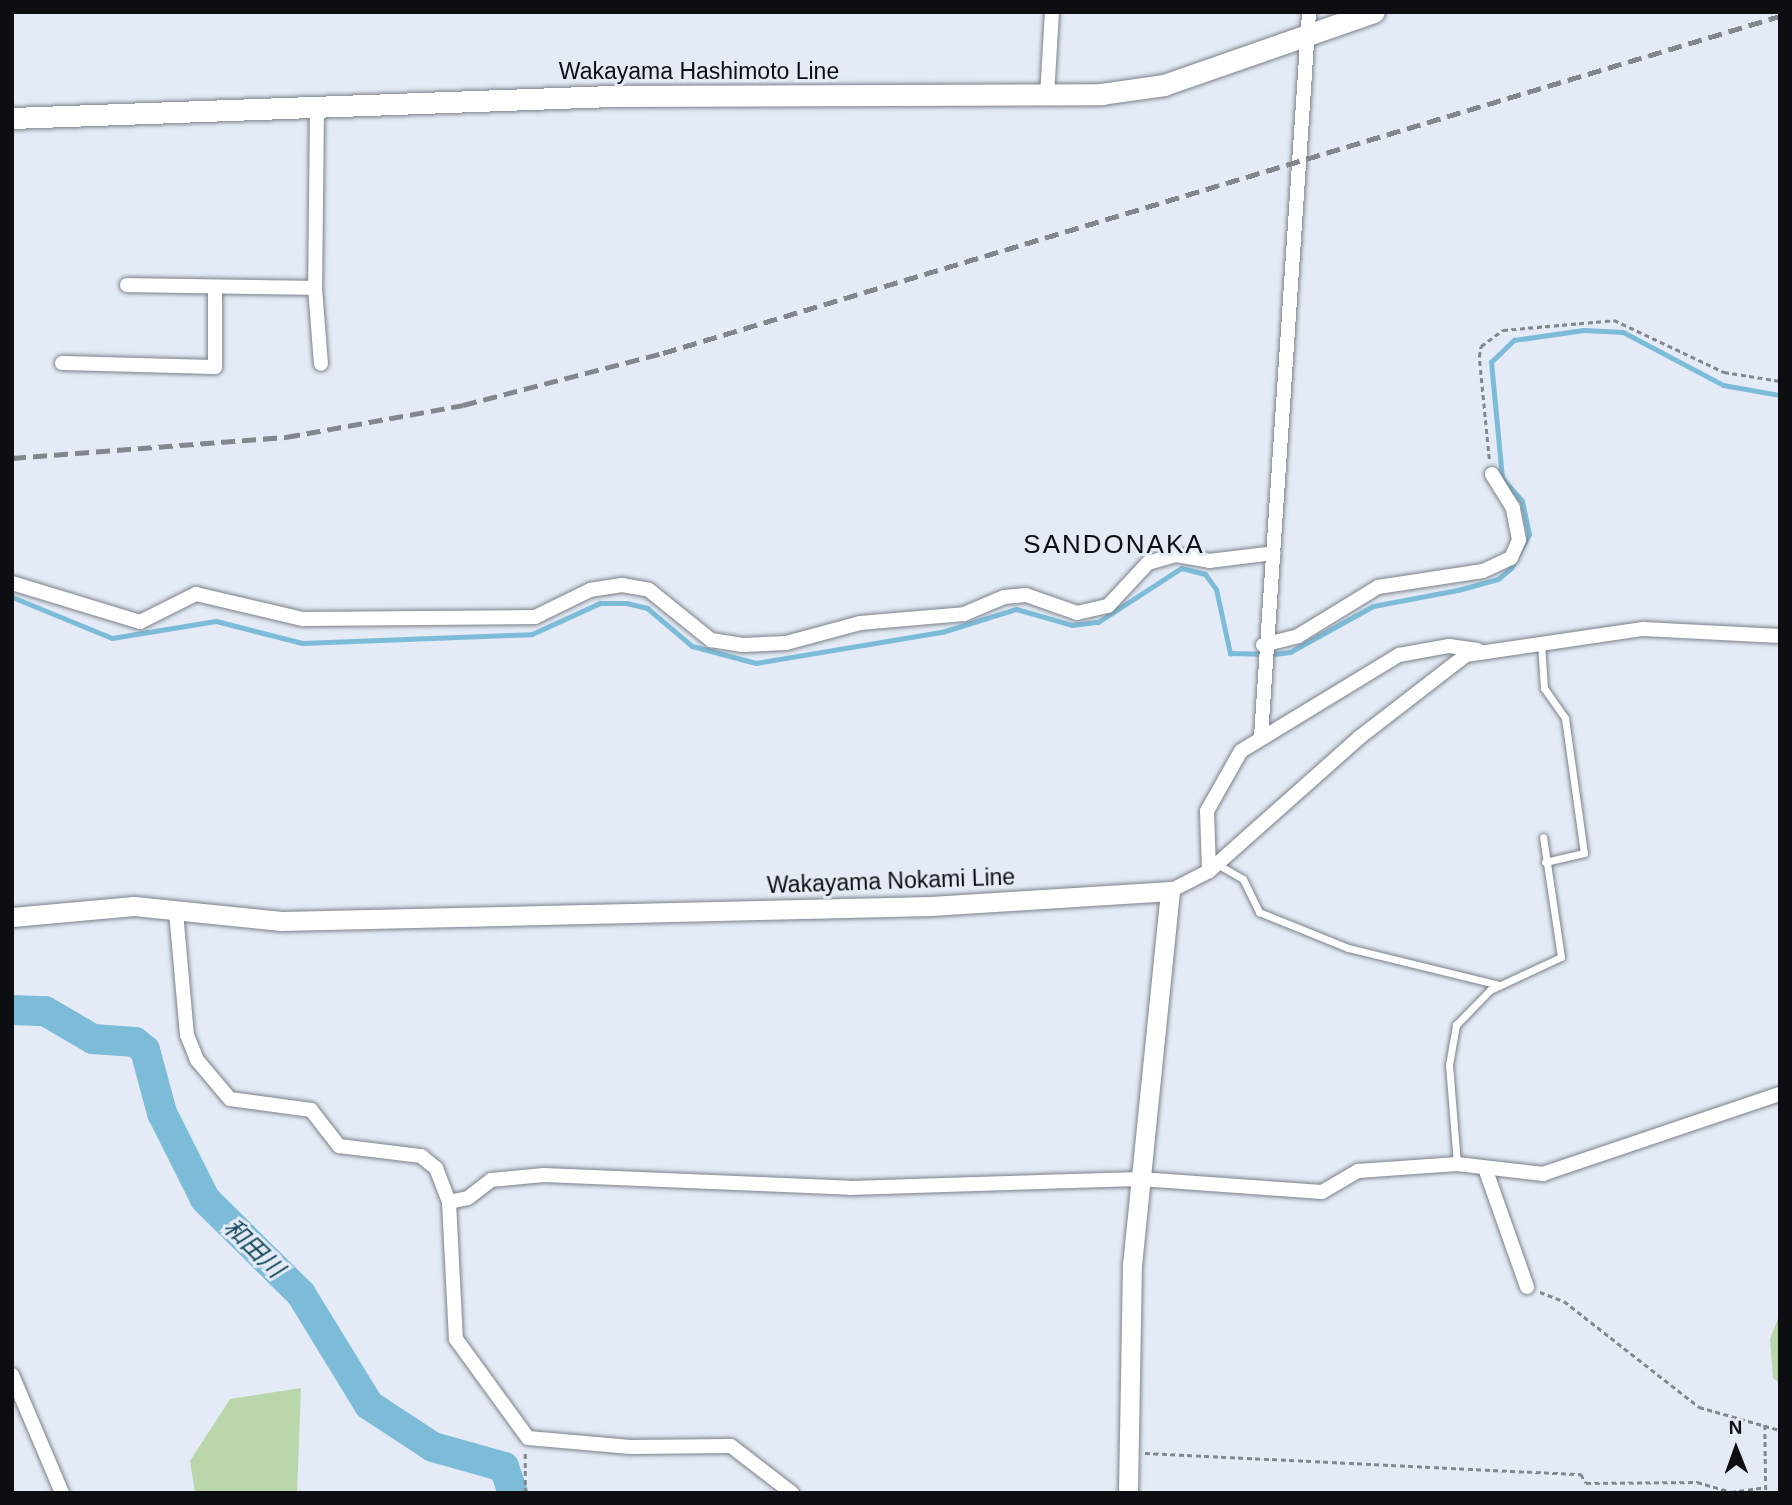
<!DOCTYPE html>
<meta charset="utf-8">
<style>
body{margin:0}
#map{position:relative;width:1792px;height:1505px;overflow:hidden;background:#e4ebf6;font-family:Helvetica,"Noto Sans JP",sans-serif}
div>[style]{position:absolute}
.green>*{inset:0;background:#bad7ab}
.stream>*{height:5px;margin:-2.5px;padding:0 2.5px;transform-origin:2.5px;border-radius:2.5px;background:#7dbcd8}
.river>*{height:30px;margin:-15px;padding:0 15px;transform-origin:15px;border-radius:15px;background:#7dbcd8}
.path>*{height:2.5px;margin-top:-1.25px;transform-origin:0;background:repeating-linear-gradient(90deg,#83888f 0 5px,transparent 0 8.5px)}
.roads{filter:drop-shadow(0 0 2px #7b818a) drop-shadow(0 0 2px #7b818a)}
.lane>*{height:7px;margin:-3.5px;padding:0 3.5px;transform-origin:3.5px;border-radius:3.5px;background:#fff}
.street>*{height:14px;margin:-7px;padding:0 7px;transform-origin:7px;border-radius:7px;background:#fff}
.secondary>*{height:19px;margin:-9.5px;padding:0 9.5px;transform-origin:9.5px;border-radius:9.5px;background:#fff}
.primary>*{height:21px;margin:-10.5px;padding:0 10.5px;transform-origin:10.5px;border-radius:10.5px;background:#fff}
.rail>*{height:5px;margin-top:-2.5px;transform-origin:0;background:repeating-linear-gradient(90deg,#82878e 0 14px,transparent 0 21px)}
span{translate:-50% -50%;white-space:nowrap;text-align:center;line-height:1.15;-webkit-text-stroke:6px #e4ebf6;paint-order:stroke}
.street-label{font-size:23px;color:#0c0e11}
.water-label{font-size:24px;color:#0d4457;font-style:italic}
.quarter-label{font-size:26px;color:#0c0e11;letter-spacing:2px}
.frame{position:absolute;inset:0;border:14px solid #0c0e11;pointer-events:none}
.north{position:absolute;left:1701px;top:1414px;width:70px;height:70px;-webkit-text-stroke:5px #e4ebf6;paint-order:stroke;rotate:359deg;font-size:19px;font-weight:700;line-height:28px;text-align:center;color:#0c0e11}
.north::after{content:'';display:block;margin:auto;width:24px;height:32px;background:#0c0e11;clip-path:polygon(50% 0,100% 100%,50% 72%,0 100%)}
</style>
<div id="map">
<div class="green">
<i style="clip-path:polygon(1780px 1313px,1780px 1383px,1773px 1378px,1770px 1339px)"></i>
<i style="clip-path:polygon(301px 1388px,297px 1493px,195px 1493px,190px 1461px,230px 1399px)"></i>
</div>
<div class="stream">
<i style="left:12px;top:597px;width:108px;rotate:22.3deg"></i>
<i style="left:112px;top:638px;width:105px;rotate:-9.3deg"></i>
<i style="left:216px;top:621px;width:89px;rotate:14.3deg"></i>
<i style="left:302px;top:643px;width:230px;rotate:-2.2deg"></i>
<i style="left:532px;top:634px;width:75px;rotate:-24.5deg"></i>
<i style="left:600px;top:603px;width:26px"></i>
<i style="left:626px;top:603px;width:22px;rotate:13deg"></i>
<i style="left:647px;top:608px;width:59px;rotate:40.2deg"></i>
<i style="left:692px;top:646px;width:66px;rotate:14.9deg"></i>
<i style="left:756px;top:663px;width:189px;rotate:-9.5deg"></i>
<i style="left:942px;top:632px;width:77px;rotate:-17.3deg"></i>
<i style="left:1016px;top:609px;width:58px;rotate:15.9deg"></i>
<i style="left:1072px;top:625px;width:26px;rotate:-7deg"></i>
<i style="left:1098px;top:622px;width:99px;rotate:-33deg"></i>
<i style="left:1181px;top:568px;width:25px;rotate:14deg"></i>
<i style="left:1205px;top:574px;width:19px;rotate:54deg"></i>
<i style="left:1216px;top:589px;width:66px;rotate:77.7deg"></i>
<i style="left:1230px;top:653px;width:44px;rotate:1.3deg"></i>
<i style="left:1274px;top:654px;width:16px;rotate:-7deg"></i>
<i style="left:1290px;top:652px;width:95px;rotate:-29deg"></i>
<i style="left:1373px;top:606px;width:86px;rotate:-10.7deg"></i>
<i style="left:1458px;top:590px;width:41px;rotate:-15.4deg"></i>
<i style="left:1498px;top:579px;width:17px;rotate:-40deg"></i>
<i style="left:1511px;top:568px;width:38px;rotate:-62deg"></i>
<i style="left:1529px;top:534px;width:34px;rotate:-102deg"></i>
<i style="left:1522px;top:501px;width:30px;rotate:-131deg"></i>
<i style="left:1502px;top:478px;width:117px;rotate:-95.4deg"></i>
<i style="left:1491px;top:362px;width:32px;rotate:-44deg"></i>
<i style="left:1514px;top:340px;width:70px;rotate:-8.2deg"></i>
<i style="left:1583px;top:330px;width:40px;rotate:2.9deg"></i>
<i style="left:1623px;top:332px;width:113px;rotate:27.9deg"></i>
<i style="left:1723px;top:385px;width:58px;rotate:10deg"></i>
</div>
<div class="river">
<i style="left:12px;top:1010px;width:33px;rotate:2deg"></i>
<i style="left:45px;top:1011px;width:56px;rotate:30.3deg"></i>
<i style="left:93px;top:1039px;width:42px;rotate:4.1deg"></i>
<i style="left:135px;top:1042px;width:13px;rotate:39deg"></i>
<i style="left:145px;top:1050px;width:65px;rotate:74.9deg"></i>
<i style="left:162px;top:1113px;width:96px;rotate:63.4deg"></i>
<i style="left:205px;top:1199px;width:135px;rotate:44.7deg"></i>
<i style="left:301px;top:1294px;width:130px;rotate:58.5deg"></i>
<i style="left:369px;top:1405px;width:77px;rotate:33.3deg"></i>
<i style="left:433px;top:1447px;width:74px;rotate:15.7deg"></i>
<i style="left:504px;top:1467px;width:28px;rotate:71deg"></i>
</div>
<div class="path">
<i style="left:1489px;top:459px;width:102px;rotate:-95.6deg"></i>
<i style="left:1479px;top:357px;width:11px;rotate:-80deg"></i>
<i style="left:1481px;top:346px;width:27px;rotate:-36deg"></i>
<i style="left:1503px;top:330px;width:111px;rotate:-5.1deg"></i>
<i style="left:1614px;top:320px;width:122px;rotate:25.3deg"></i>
<i style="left:1724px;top:372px;width:57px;rotate:9.1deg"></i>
<i style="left:1540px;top:1292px;width:26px;rotate:21deg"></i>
<i style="left:1564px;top:1301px;width:172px;rotate:38.1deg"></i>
<i style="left:1699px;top:1407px;width:84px;rotate:15.9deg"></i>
<i style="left:1765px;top:1425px;width:68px;rotate:89.2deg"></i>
<i style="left:1145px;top:1453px;width:437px;rotate:2.8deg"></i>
<i style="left:1581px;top:1474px;width:10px;rotate:61deg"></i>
<i style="left:1586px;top:1483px;width:111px;rotate:-0.5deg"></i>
<i style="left:1697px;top:1482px;width:35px;rotate:16deg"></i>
<i style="left:1731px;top:1492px;width:34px;rotate:-8deg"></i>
<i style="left:525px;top:1493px;width:42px;rotate:-90deg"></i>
</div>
<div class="roads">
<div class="lane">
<i style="left:1541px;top:643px;width:45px;rotate:86.2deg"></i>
<i style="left:1544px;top:688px;width:37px;rotate:55deg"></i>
<i style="left:1565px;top:718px;width:136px;rotate:82deg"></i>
<i style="left:1584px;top:853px;width:40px;rotate:167deg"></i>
<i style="left:1217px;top:864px;width:30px;rotate:30deg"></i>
<i style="left:1243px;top:879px;width:37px;rotate:64deg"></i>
<i style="left:1259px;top:912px;width:96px;rotate:22deg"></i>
<i style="left:1348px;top:948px;width:156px;rotate:13.7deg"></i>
<i style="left:1457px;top:1164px;width:99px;rotate:-94.6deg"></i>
<i style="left:1449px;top:1065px;width:41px;rotate:-80.1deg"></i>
<i style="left:1456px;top:1025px;width:49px;rotate:-45.8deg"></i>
<i style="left:1490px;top:990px;width:78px;rotate:-24.9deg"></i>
<i style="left:1561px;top:957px;width:121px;rotate:-98.5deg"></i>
</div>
<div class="street">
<i style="left:1047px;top:96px;width:84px;rotate:-86.6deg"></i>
<i style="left:317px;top:108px;width:180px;rotate:90.6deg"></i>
<i style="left:315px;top:288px;width:76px;rotate:85.5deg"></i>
<i style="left:127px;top:285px;width:188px;rotate:0.9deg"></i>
<i style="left:62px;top:363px;width:153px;rotate:1.5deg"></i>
<i style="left:215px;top:367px;width:80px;rotate:-90deg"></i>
<i style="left:12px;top:583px;width:134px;rotate:16.9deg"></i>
<i style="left:140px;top:622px;width:63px;rotate:-26.6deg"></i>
<i style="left:196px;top:594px;width:110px;rotate:13.2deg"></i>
<i style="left:303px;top:619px;width:232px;rotate:-0.5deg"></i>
<i style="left:535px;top:617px;width:61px;rotate:-26.1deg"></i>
<i style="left:590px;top:590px;width:32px;rotate:-9deg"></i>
<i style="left:622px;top:585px;width:27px;rotate:10deg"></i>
<i style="left:649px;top:590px;width:80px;rotate:38.9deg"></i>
<i style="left:711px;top:640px;width:32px;rotate:9deg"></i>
<i style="left:743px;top:645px;width:43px;rotate:-2.7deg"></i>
<i style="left:786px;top:643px;width:77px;rotate:-15.1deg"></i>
<i style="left:860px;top:623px;width:104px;rotate:-4.9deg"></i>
<i style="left:964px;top:614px;width:43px;rotate:-23deg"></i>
<i style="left:1004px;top:597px;width:22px;rotate:-5deg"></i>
<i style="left:1026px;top:595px;width:54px;rotate:19.4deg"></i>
<i style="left:1077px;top:613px;width:32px;rotate:-13deg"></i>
<i style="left:1108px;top:606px;width:59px;rotate:-47.1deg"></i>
<i style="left:1148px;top:563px;width:29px;rotate:-16deg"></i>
<i style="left:1176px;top:555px;width:34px;rotate:10deg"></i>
<i style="left:1209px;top:561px;width:65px;rotate:-7deg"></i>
<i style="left:1263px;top:645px;width:36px;rotate:-14deg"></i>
<i style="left:1298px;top:636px;width:94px;rotate:-31.5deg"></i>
<i style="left:1378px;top:587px;width:106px;rotate:-8.7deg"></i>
<i style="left:1483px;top:571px;width:31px;rotate:-25deg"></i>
<i style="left:1511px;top:558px;width:20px;rotate:-66deg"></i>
<i style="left:1519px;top:540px;width:33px;rotate:-101deg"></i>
<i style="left:1513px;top:508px;width:40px;rotate:-122deg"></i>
<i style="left:1261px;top:737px;width:727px;rotate:-86.21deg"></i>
<i style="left:1209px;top:871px;width:60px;rotate:-91.9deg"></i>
<i style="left:1207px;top:811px;width:69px;rotate:-60.5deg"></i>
<i style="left:1241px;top:751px;width:185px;rotate:-31.3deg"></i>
<i style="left:1399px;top:655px;width:51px;rotate:-10.2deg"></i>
<i style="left:1449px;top:646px;width:29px;rotate:8deg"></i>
<i style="left:1170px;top:891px;width:44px;rotate:-27.1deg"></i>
<i style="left:1209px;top:871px;width:202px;rotate:-41.6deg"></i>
<i style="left:1360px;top:737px;width:134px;rotate:-37.7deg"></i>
<i style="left:1466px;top:655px;width:179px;rotate:-8.4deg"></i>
<i style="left:1643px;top:629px;width:137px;rotate:2.9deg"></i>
<i style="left:176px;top:912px;width:123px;rotate:84.9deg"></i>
<i style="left:187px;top:1035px;width:27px;rotate:68deg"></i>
<i style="left:197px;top:1060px;width:51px;rotate:49.8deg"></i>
<i style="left:230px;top:1099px;width:82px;rotate:7.7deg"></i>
<i style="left:311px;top:1110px;width:46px;rotate:52.1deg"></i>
<i style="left:339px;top:1146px;width:83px;rotate:7deg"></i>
<i style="left:421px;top:1156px;width:19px;rotate:39deg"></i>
<i style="left:436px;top:1168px;width:36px;rotate:69deg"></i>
<i style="left:449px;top:1202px;width:137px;rotate:87.1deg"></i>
<i style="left:456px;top:1339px;width:122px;rotate:54deg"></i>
<i style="left:528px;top:1438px;width:103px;rotate:5deg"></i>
<i style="left:631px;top:1447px;width:100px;rotate:-0.6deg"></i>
<i style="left:731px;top:1446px;width:77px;rotate:37.6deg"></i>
<i style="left:1486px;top:1171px;width:123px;rotate:70.5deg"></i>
<i style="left:449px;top:1202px;width:19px;rotate:-12deg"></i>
<i style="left:468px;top:1198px;width:29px;rotate:-38deg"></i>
<i style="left:491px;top:1180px;width:53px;rotate:-5.4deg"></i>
<i style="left:544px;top:1175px;width:306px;rotate:2.4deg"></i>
<i style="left:850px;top:1188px;width:290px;rotate:-1.8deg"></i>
<i style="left:1140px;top:1179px;width:182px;rotate:4.1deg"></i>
<i style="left:1322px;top:1192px;width:42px;rotate:-30.3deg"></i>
<i style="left:1358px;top:1171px;width:99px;rotate:-4deg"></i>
<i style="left:1457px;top:1164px;width:87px;rotate:6.6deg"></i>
<i style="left:1543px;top:1174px;width:250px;rotate:-18.7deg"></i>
<i style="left:12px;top:1375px;width:128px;rotate:67deg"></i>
</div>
<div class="secondary">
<i style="left:12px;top:917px;width:122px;rotate:-5.2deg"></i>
<i style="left:134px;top:906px;width:148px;rotate:5.8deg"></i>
<i style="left:281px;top:921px;width:651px;rotate:-1.32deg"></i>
<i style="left:932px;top:906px;width:238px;rotate:-3.6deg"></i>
<i style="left:1170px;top:891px;width:374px;rotate:95.8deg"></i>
<i style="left:1132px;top:1263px;width:230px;rotate:91deg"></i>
</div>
<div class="primary">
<i style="left:12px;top:118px;width:600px;rotate:-2.1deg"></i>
<i style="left:612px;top:96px;width:489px;rotate:-0.2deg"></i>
<i style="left:1101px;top:94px;width:64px;rotate:-8.1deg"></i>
<i style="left:1164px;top:85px;width:222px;rotate:-19.2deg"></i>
</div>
</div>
<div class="rail">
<i style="left:12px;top:458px;width:275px;rotate:-4.4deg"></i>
<i style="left:286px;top:437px;width:180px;rotate:-10.2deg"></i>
<i style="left:463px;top:405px;width:207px;rotate:-14.6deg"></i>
<i style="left:663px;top:353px;width:1167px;rotate:-16.79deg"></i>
</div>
<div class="street-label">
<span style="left:699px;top:71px">Wakayama Hashimoto Line</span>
<span style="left:891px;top:881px;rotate:-2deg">Wakayama Nokami Line</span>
</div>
<div class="water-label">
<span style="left:254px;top:1248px;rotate:44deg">和田川</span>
</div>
<div class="quarter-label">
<span style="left:1114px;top:545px">SANDONAKA</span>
</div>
<div class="frame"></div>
<div class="north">N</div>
</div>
